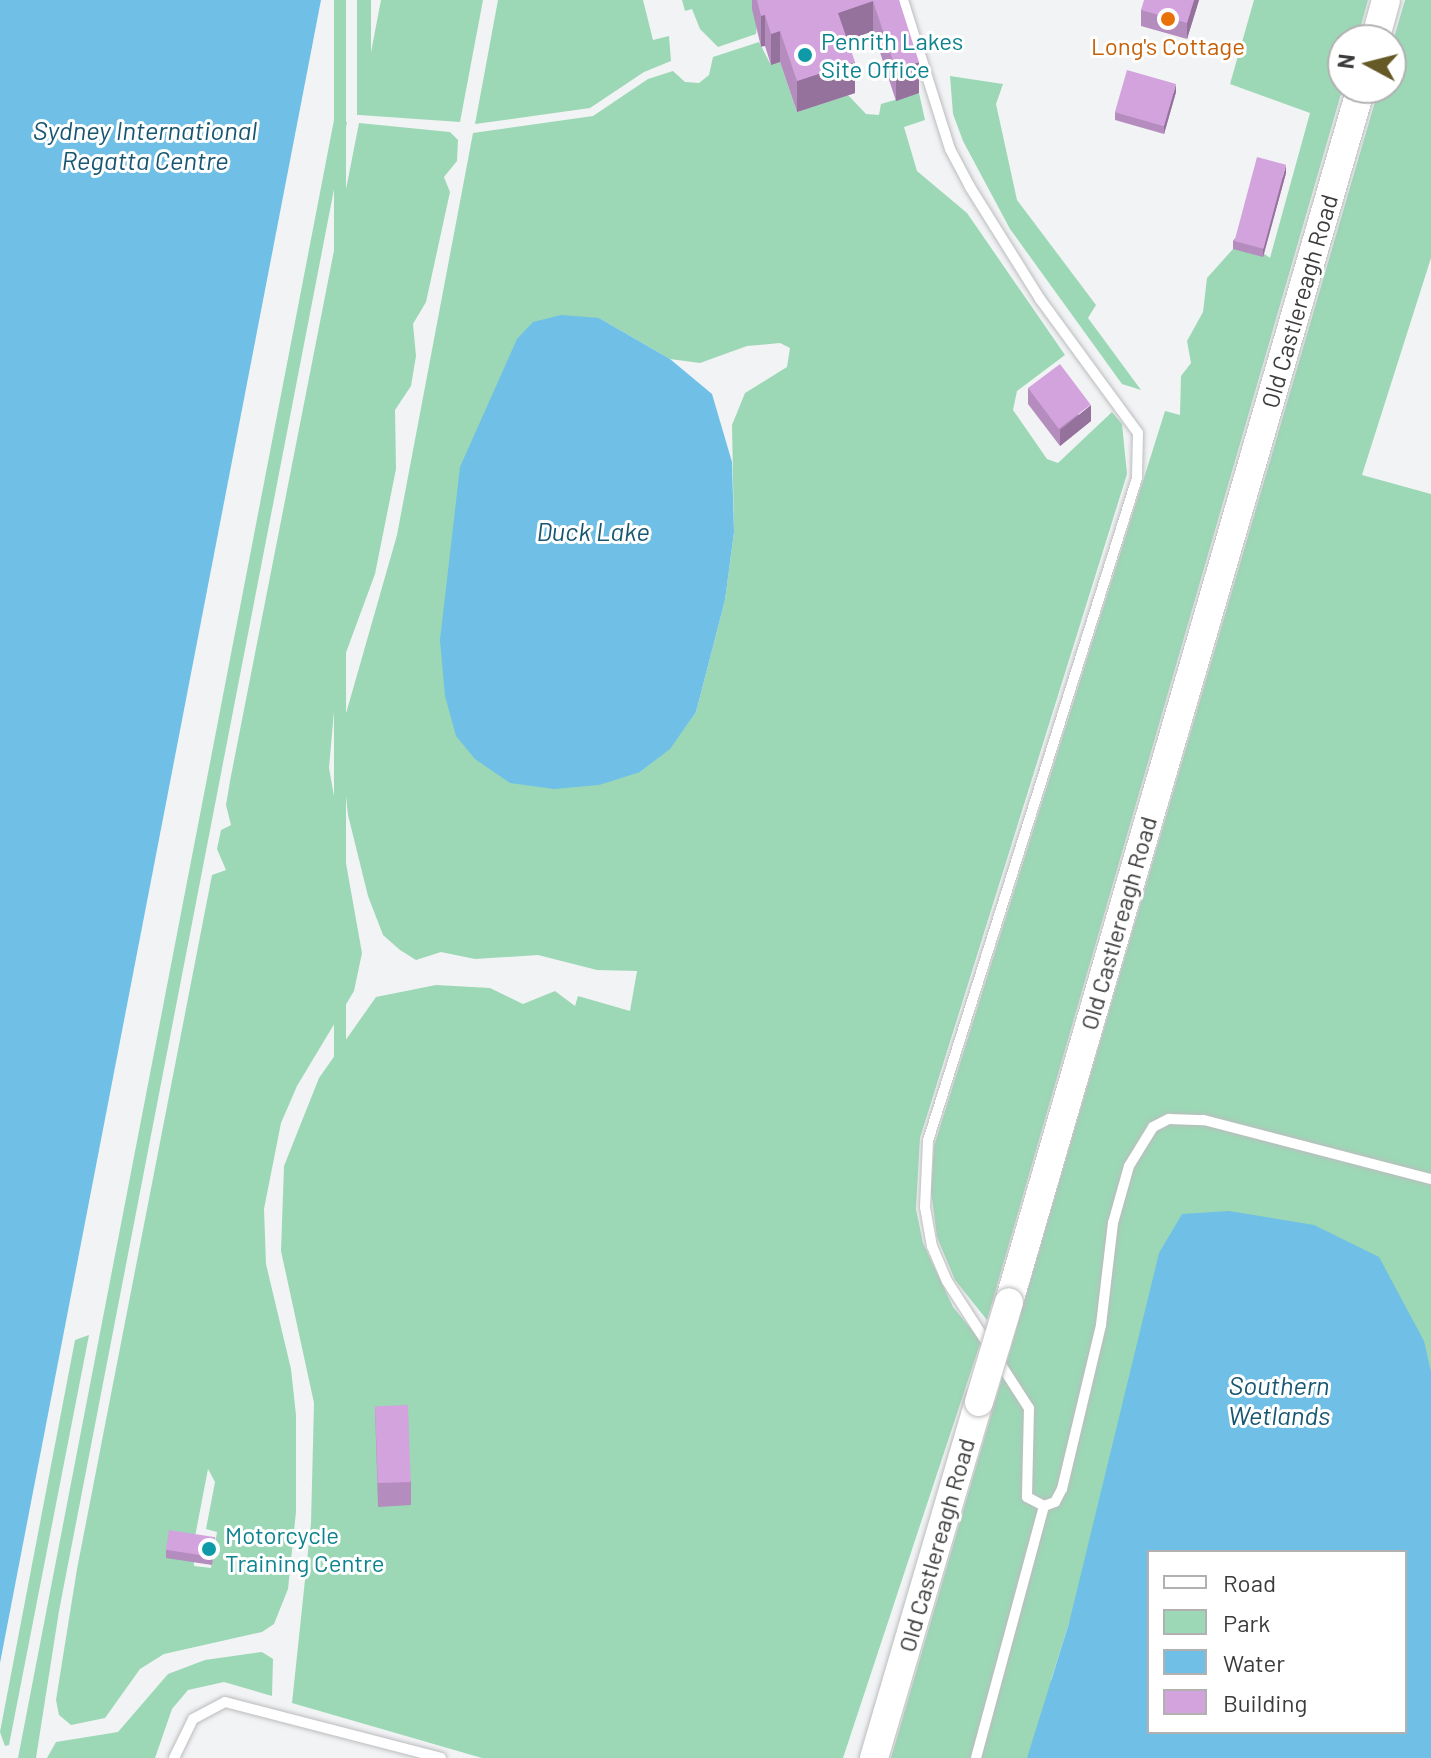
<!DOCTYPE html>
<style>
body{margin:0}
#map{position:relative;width:1431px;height:1758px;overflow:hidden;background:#f2f3f5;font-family:Barlow,sans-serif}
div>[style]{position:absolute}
.green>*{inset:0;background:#9cd8b6;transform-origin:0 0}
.water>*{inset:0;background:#6fbfe6}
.roads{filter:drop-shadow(0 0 2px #bbbcbe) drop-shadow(0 0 2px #bbbcbe)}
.lane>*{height:10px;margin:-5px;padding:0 5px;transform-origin:5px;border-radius:5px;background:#fff}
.secondary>*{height:28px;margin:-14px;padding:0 14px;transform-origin:14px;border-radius:14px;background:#fff}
.bridges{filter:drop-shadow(0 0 2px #bbbcbe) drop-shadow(0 0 2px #bbbcbe)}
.secondary-bridge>*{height:28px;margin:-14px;padding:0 14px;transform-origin:14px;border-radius:14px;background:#fff}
.wall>*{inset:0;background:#b58cbe}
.shaded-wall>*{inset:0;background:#94729b;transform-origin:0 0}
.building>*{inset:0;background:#d3a3dd;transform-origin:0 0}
.dots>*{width:22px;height:22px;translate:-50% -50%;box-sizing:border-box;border:4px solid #fff;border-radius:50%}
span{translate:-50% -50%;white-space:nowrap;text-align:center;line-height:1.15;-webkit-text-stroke:6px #fff;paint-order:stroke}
.culture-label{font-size:24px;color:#0d838f}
.left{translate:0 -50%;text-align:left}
.food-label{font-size:24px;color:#c56008}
.street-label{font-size:24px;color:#3c3c3d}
.water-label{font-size:26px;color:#185772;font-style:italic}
.legend{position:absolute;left:1147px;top:1550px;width:260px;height:184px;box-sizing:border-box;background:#fff;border:2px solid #b1b1b1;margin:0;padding:10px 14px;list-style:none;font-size:24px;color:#3c3c3d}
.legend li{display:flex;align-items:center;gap:16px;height:40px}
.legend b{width:40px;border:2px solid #b1b1b1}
.north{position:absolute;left:1327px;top:24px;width:80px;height:80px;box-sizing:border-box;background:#fff;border:2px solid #b1b1b1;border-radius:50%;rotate:277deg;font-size:22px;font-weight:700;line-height:32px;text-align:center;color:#3c3c3d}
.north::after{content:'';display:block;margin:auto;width:28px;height:36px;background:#655926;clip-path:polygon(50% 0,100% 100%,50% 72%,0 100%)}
</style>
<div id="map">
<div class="green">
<i style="left:334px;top:0;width:12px;height:1328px"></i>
<i style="left:357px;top:0;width:14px;height:115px"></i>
<i style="clip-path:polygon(381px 0,483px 0,460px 122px,359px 115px)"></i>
<i style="clip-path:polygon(498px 0,643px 0,653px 40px,669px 36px,671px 61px,644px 72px,590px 108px,475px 124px)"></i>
<i style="clip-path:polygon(682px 0,760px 0,756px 34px,718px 47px,700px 29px,692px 9px,685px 11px)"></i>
<i style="clip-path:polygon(1254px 0,1368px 0,1357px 40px,1343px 40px,1343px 87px,987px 1320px,955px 1280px,937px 1237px,931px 1191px,934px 1146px,1165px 411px,1180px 415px,1181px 376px,1191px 363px,1187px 341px,1203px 312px,1207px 278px,1233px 249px,1258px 249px,1270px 258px,1310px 113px,1230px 84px)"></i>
<i style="clip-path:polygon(1405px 0,1431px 0,1431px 258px,1362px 475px,1431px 494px,1431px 1688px,1405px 1552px,1265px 1409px,1069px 1623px,1051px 1680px,1056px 1758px,891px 1758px,1379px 88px,1391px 88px,1391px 48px)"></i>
<i style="clip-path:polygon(evenodd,759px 42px,771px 65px,780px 62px,797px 112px,848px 95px,866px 114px,879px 115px,881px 104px,919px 93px,925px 120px,904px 127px,917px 171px,967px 213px,1065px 355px,1017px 391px,1013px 410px,1047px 459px,1058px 463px,1112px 412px,1122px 424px,1127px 474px,920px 1138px,916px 1209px,923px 1243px,953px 1307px,981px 1341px,843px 1758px,482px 1758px,292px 1703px,311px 1523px,314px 1403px,281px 1251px,284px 1166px,319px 1078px,376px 997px,436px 985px,490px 988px,523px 1004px,555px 991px,575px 1006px,578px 996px,630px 1011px,637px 971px,597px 970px,538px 955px,475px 959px,441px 952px,416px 960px,400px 950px,383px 935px,368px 896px,348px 815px,342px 758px,345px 717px,397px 535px,473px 133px,593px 116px,648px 79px,673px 71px,685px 82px,699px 83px,709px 75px,713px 57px,759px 42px,599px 318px,670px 359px,700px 363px,747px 346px,780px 343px,790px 348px,787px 367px,745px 393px,732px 425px,734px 532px,725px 600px,696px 712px,669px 749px,640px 772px,599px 318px)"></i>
<i style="clip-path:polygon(950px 76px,1003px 84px,996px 104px,1017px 200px,1096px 305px,1088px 318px,1141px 390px,1122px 384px,1010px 229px,963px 141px,953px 114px)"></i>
<i style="clip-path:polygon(334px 120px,347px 122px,59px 1611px,36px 1758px,18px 1758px)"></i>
<i style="clip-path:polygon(evenodd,359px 123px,450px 132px,458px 140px,457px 161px,444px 177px,450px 192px,426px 302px,413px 324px,416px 356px,411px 386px,395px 410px,396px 469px,375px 574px,337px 677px,329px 768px,362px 953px,354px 991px,297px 1086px,281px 1123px,264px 1209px,266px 1264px,291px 1369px,296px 1415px,296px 1512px,288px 1589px,274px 1624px,262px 1632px,164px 1654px,140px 1669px,105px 1718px,71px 1725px,59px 1715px,56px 1700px,77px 1569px,212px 875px,226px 870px,217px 849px,221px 830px,231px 825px,226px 805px,230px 781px,359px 123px,208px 1469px,215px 1482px,206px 1529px,217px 1532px,211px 1568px,194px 1566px,193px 1547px,208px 1469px)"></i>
<i style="clip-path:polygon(89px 1335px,9px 1745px,5px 1746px,0 1732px,75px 1340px)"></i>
<i style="clip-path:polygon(262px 1652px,273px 1659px,272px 1696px,224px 1682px,188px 1690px,172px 1709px,155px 1758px,47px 1758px,56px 1742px,118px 1732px,168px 1674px,205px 1660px)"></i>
</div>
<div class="water">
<i style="clip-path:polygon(0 0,321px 0,0 1663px)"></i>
<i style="clip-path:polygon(561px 315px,599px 318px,670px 359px,712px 394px,732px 462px,734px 532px,725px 600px,696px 712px,670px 749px,640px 772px,599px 785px,554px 789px,510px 783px,475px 759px,456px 736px,445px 696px,440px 640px,460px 467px,517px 339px,533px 322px)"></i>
<i style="clip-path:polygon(evenodd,1229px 1211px,1314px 1225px,1379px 1257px,1424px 1341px,1431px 1372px,1431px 1758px,1027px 1758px,1069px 1623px,1159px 1253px,1182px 1214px,1229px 1211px,1405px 1552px,1405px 1732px,1149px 1732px,1149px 1552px,1405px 1552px)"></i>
</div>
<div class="roads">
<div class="lane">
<i style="left:903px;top:0;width:156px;rotate:72.5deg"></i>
<i style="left:950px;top:149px;width:43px;rotate:62.2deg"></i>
<i style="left:970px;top:187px;width:132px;rotate:58deg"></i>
<i style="left:1040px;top:299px;width:166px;rotate:53.8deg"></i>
<i style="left:1138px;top:433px;width:45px;rotate:91.3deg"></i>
<i style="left:1137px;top:478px;width:695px;rotate:107.5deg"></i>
<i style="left:928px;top:1141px;width:66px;rotate:92.6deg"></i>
<i style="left:925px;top:1207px;width:40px;rotate:80deg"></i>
<i style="left:932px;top:1246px;width:38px;rotate:67deg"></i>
<i style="left:947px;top:1281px;width:151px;rotate:57.2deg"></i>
<i style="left:1029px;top:1408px;width:89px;rotate:91.3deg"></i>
<i style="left:1027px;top:1497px;width:19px;rotate:28deg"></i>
<i style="left:1044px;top:1506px;width:12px;rotate:-20deg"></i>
<i style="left:1055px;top:1502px;width:15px;rotate:-62deg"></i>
<i style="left:1062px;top:1489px;width:169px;rotate:-76.6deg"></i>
<i style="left:1101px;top:1325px;width:103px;rotate:-83.3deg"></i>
<i style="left:1113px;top:1223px;width:59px;rotate:-74.3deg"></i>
<i style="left:1129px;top:1166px;width:46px;rotate:-58.4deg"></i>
<i style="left:1153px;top:1127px;width:18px;rotate:-27deg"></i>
<i style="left:1169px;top:1119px;width:35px;rotate:2deg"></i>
<i style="left:1204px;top:1120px;width:235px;rotate:14.6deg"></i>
<i style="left:174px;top:1758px;width:43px;rotate:-64deg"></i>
<i style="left:193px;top:1719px;width:36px;rotate:-28deg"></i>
<i style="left:225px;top:1702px;width:223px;rotate:14.5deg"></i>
<i style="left:976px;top:1758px;width:261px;rotate:-74.9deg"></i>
</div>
<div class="secondary">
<i style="left:1375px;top:40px;width:41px;rotate:-74.6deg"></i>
<i style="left:1009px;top:1302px;width:1264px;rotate:-73.83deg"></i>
<i style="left:874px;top:1758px;width:371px;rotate:-73.6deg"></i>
</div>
</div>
<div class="bridges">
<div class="secondary-bridge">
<i style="left:979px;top:1402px;width:104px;rotate:-73.3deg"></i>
</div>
</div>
<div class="wall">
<i style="clip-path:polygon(752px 0,899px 0,919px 93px,896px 101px,873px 31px,848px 40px,855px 93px,797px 112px,780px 62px,771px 65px,765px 46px,761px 47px,752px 9px)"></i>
<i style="clip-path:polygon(1199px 0,1187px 39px,1141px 26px,1141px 10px)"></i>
<i style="clip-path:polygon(1176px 92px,1164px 134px,1115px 120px,1115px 112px)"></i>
<i style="clip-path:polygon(1286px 173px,1263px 257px,1233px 249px,1233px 241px)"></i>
<i style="clip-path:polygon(1028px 388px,1091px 421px,1060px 446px,1028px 404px)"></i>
<i style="clip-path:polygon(375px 1407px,411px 1482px,411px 1505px,378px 1507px)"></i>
<i style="clip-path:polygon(215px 1545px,212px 1565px,166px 1558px,166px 1550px)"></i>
</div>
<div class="shaded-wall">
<i style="clip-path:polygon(1194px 0,1199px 0,1187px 39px,1187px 23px)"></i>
<i style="clip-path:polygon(873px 1px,873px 31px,838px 44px,838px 13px)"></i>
<i style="left:765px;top:15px;width:31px;height:4px;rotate:90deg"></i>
<i style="clip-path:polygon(780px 31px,780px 62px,771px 65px,771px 34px)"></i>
<i style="clip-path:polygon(855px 62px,855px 93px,797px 112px,797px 81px)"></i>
<i style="clip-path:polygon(919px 62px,919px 93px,896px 101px,896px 70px)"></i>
<i style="clip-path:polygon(1176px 84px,1176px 92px,1164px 134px,1164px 126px)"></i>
<i style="clip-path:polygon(1286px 165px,1286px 173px,1263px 257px,1263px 249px)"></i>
<i style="clip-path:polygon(1091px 405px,1091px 421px,1060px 446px,1060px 430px)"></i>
</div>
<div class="building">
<i style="clip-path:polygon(757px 0,899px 0,919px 62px,896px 70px,873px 1px,838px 13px,855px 62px,797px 81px,780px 31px,771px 34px,765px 15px,761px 16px)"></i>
<i style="clip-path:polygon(1144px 0,1194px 0,1187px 23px,1141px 10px)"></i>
<i style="left:1127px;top:70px;width:51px;height:44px;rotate:16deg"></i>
<i style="left:1257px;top:157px;width:30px;height:87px;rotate:15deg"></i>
<i style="left:1060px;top:364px;width:51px;height:40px;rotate:53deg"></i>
<i style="left:408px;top:1405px;width:77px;height:33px;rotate:88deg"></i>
<i style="left:169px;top:1530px;width:47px;height:20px;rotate:9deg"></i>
</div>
<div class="dots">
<i style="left:1168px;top:19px;background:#e8710a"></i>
<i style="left:805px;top:55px;background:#0f9aa8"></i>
<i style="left:209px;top:1549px;background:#0f9aa8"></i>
</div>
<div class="culture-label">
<span class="left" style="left:821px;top:55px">Penrith Lakes<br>Site Office</span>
<span class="left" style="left:225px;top:1549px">Motorcycle<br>Training Centre</span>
</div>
<div class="food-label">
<span style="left:1168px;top:46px">Long's Cottage</span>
</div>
<div class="street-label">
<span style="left:1299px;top:301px;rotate:-74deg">Old Castlereagh Road</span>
<span style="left:1118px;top:923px;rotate:-74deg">Old Castlereagh Road</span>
<span style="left:936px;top:1545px;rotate:-74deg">Old Castlereagh Road</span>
</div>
<div class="water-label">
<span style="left:145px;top:145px">Sydney International<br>Regatta Centre</span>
<span style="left:593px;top:531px">Duck Lake</span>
<span style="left:1279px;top:1400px">Southern<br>Wetlands</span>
</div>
<ul class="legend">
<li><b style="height:10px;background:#fff"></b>Road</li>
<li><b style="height:22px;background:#9cd8b6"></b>Park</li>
<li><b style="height:22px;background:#6fbfe6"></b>Water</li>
<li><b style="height:22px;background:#d3a3dd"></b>Building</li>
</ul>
<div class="north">N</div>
</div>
